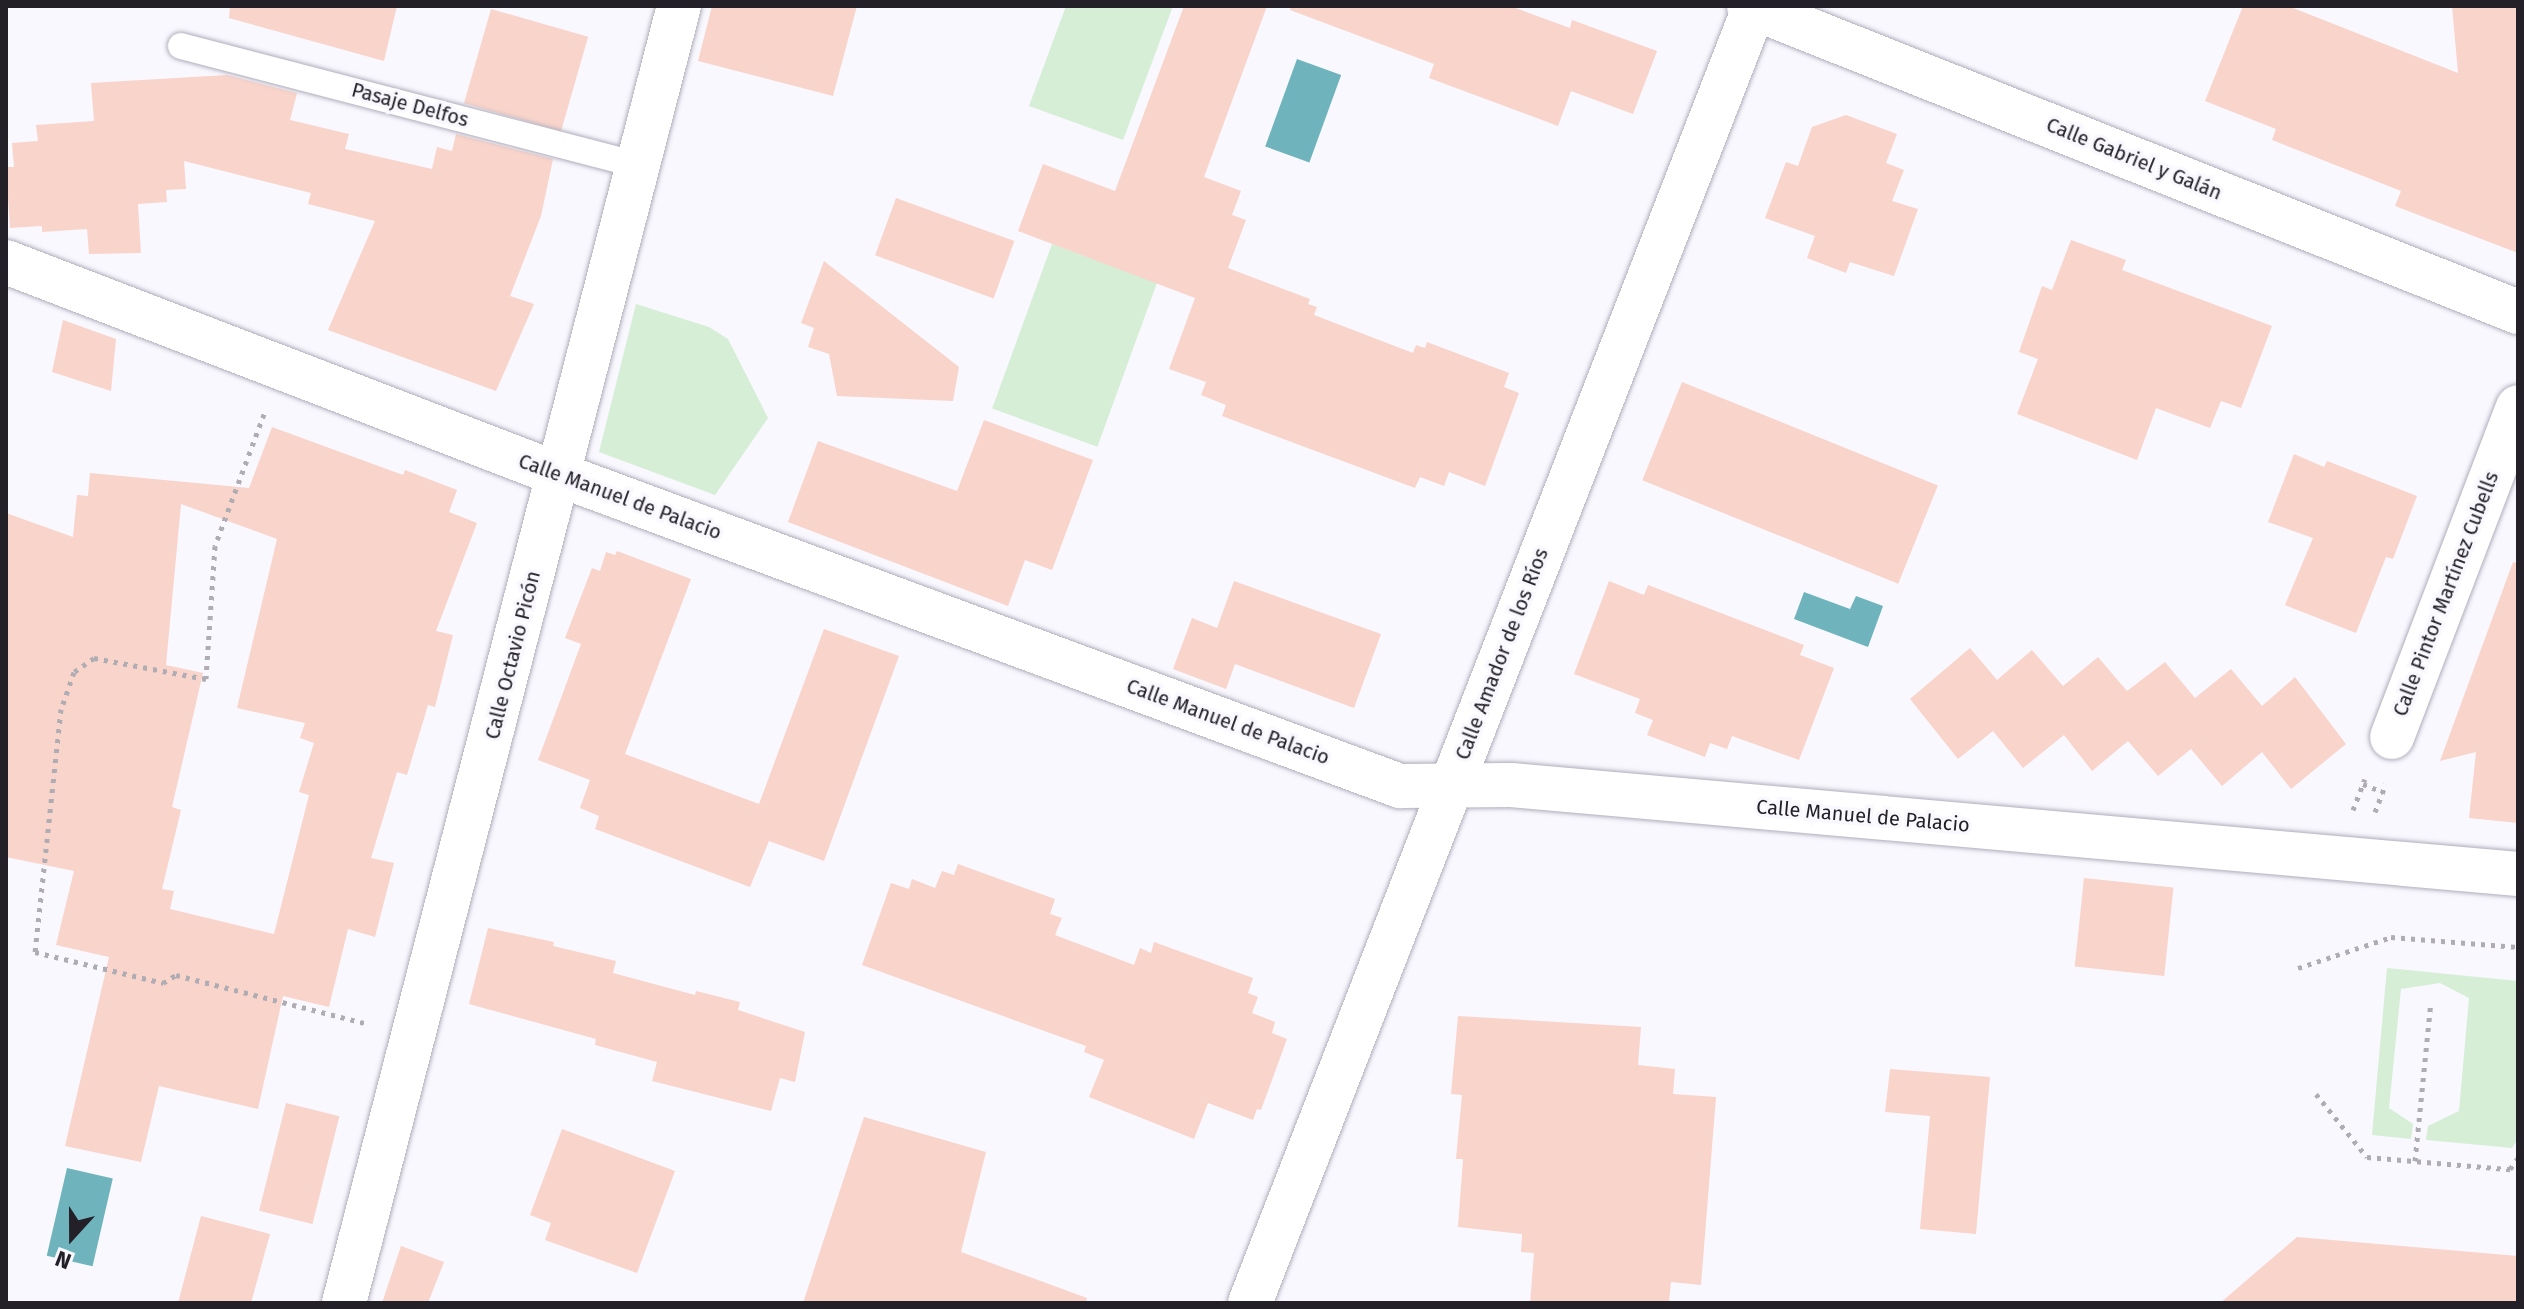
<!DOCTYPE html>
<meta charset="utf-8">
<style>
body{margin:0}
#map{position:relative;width:2524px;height:1309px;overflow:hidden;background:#f9f8fe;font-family:"Fira Sans",sans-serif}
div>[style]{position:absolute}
.green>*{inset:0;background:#d5eed5;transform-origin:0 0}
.water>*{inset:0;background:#6fb4bc;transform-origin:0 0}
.building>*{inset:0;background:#f8d4cb;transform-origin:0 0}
.path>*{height:5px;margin-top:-2.5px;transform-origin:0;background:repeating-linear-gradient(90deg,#afadb3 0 4px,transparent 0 10px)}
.roads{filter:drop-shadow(0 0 2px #b0adbb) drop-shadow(0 0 2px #b0adbb)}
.lane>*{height:26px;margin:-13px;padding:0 13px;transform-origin:13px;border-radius:13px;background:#fff}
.street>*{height:44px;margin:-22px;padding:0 22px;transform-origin:22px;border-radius:22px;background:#fff}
.secondary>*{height:44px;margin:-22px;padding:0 22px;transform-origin:22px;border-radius:22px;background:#fff}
span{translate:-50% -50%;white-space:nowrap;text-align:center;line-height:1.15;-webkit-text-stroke:7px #f9f8fe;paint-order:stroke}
.street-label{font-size:20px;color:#232127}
.frame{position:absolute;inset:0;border:8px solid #232127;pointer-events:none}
.north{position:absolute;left:32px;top:1197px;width:80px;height:80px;-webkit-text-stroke:6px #f9f8fe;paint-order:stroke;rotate:201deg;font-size:22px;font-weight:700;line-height:32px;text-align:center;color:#232127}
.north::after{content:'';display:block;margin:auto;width:28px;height:36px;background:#232127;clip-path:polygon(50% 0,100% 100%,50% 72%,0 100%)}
</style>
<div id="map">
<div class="green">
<i style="clip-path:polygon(1066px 6px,1173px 6px,1123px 140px,1029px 106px)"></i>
<i style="left:1052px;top:244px;width:112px;height:175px;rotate:20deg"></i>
<i style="clip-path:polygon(636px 304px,709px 327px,728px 339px,768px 418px,715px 495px,599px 452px)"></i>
<i style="clip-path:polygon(2387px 968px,2518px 981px,2518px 1139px,2512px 1148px,2426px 1140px,2428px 1126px,2459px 1111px,2469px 998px,2440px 983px,2401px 989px,2389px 1108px,2413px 1124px,2411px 1139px,2372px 1135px)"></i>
</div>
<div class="water">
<i style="left:1297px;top:59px;width:47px;height:93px;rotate:20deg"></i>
<i style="clip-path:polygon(1804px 592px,1850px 609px,1856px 596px,1883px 606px,1868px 647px,1794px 619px)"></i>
<i style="left:67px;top:1168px;width:47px;height:90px;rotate:13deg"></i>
</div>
<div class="building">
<i style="clip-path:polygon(230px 6px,397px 6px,384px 61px,229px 18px)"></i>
<i style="clip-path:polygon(712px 6px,857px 6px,833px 96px,698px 61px)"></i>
<i style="clip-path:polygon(1184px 6px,1267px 6px,1204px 177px,1241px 191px,1232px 215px,1246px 220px,1228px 268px,1310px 299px,1308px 304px,1317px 307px,1314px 315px,1413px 353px,1416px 345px,1425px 348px,1427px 342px,1509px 373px,1504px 387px,1519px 393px,1485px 486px,1449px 472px,1444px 486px,1420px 477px,1415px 488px,1222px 416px,1226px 405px,1201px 395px,1206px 382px,1169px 369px,1195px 298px,1018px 231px,1043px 164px,1115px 191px)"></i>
<i style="clip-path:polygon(1291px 6px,1510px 6px,1570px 28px,1572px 20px,1657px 51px,1633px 114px,1571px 91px,1558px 126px,1429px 78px,1434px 64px,1290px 10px)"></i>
<i style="clip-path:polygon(2243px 6px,2288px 6px,2458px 73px,2452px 6px,2518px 6px,2518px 253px,2395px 206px,2401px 191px,2272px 140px,2276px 129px,2205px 101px)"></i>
<i style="left:491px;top:9px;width:101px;height:98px;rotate:16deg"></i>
<i style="clip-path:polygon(227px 75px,297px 93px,290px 120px,349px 134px,345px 149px,432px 169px,437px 147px,452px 151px,456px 134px,553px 159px,541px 216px,510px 296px,534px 304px,496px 391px,328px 330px,375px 221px,308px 204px,311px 193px,184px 161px,186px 189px,166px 190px,167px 202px,138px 204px,141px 253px,89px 254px,87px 229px,42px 232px,42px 226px,10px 228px,6px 167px,14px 167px,12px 143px,38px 141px,36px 125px,94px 121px,91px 83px)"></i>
<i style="clip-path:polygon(1846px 115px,1897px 134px,1886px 163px,1904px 170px,1892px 201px,1918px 209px,1894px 276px,1850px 262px,1846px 273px,1807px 258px,1815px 236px,1765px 218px,1786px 162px,1798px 166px,1812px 127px)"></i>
<i style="left:896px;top:198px;width:126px;height:61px;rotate:20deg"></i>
<i style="clip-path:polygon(2071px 240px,2126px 260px,2122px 270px,2272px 326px,2241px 408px,2221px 401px,2210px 428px,2156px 408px,2137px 460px,2017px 414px,2038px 359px,2019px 352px,2042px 286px,2052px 290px)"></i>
<i style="clip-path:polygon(824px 261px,959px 367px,953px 401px,837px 396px,829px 354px,808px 347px,814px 328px,801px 323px)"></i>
<i style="clip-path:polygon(63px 320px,116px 339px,111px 391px,52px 372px)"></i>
<i style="left:1682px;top:382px;width:276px;height:106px;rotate:22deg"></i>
<i style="clip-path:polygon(984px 420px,1093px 460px,1052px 570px,1025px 560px,1008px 606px,788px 522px,818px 441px,957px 491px)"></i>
<i style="clip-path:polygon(evenodd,272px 427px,403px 475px,405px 470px,457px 490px,449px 512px,477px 523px,436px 631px,453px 635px,435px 707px,428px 705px,407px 775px,397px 772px,371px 858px,394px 863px,375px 937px,348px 929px,329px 1007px,283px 996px,258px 1109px,159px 1086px,141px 1162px,65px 1146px,109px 957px,56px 945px,74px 871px,6px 857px,6px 513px,73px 537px,77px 495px,88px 496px,90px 473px,249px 488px,272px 427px,181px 504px,277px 539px,237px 708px,305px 723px,300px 738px,314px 743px,299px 792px,309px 795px,274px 934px,170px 909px,174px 891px,162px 889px,181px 810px,172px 807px,203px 673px,166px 665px,181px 504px)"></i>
<i style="clip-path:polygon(2294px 454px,2324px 467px,2327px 461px,2417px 496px,2393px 559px,2386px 557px,2356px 633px,2285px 605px,2313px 538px,2268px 522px)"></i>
<i style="clip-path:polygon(617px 551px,691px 579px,625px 754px,759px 804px,824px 629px,899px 656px,824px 861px,769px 841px,750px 887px,595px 829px,599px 816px,580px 808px,590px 780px,538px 760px,581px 644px,565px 638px,592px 568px,600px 571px,606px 552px,615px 555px)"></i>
<i style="clip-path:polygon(2513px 562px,2518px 563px,2518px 823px,2469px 818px,2476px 752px,2440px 761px)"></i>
<i style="clip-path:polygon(1234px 581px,1381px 634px,1354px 708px,1235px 664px,1226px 689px,1173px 669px,1192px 618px,1217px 628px)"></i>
<i style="clip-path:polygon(1609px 581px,1644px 595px,1648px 585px,1804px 645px,1800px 655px,1834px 668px,1799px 760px,1732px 736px,1727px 749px,1710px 743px,1705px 757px,1647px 735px,1653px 720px,1635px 713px,1640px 699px,1574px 674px)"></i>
<i style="clip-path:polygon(1970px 648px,1997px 680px,2032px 650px,2063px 686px,2098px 657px,2127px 691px,2165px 662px,2195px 698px,2231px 669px,2262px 706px,2295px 677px,2346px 744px,2291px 789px,2262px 752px,2222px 786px,2191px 749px,2158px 776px,2128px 741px,2092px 771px,2064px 735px,2023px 768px,1993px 731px,1958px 759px,1910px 699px)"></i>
<i style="clip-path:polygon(958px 864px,1055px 899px,1050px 914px,1062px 918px,1055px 935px,1134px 965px,1140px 948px,1151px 953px,1154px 942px,1253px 978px,1248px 993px,1258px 997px,1252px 1013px,1275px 1022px,1272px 1033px,1287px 1039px,1261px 1110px,1257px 1109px,1253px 1120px,1208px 1103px,1194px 1139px,1089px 1097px,1104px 1060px,1084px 1052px,1086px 1046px,862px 965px,891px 883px,909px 889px,912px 879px,935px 888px,942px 871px,954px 875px)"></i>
<i style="left:2084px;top:878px;width:90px;height:89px;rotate:6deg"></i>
<i style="clip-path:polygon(488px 928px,554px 942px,553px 946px,616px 961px,613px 973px,695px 995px,696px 991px,740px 1002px,738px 1010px,805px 1032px,795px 1082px,780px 1078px,771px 1111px,652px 1081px,657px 1062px,595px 1045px,596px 1039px,469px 1004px)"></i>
<i style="clip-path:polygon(1458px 1016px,1641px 1027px,1638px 1065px,1675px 1069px,1673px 1094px,1716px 1097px,1701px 1285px,1671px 1282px,1669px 1303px,1530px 1303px,1534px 1253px,1521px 1252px,1522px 1234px,1458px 1227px,1463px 1159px,1456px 1159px,1462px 1095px,1451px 1094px)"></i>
<i style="clip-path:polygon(1890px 1069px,1990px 1077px,1976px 1234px,1920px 1229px,1930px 1116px,1885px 1112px)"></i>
<i style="left:286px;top:1103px;width:55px;height:111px;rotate:14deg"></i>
<i style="clip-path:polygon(864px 1117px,986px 1152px,961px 1252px,1087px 1298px,1086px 1303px,803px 1303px)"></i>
<i style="clip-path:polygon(562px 1129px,675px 1171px,637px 1273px,545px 1240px,551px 1223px,530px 1215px)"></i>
<i style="clip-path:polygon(201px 1216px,270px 1234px,251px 1303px,178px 1303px)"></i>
<i style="clip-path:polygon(2297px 1237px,2518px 1256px,2518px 1303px,2220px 1303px)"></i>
<i style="clip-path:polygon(401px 1246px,444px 1262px,428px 1303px,382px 1303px)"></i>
</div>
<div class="path">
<i style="left:264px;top:414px;width:141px;rotate:110.4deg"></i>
<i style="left:215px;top:546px;width:133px;rotate:93.9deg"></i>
<i style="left:206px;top:679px;width:114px;rotate:-169.4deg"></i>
<i style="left:94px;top:658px;width:24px;rotate:145deg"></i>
<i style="left:74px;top:672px;width:39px;rotate:109deg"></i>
<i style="left:61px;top:709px;width:244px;rotate:96.1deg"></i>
<i style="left:35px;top:952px;width:132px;rotate:13.6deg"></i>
<i style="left:163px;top:983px;width:15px;rotate:-32deg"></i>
<i style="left:176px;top:975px;width:194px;rotate:14.3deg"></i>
<i style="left:2363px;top:784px;width:22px;rotate:22deg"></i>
<i style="left:2353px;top:810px;width:33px;rotate:-69deg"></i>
<i style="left:2375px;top:812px;width:30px;rotate:-69deg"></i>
<i style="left:2298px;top:968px;width:98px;rotate:-18.4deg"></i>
<i style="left:2391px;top:937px;width:127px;rotate:4.5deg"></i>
<i style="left:2316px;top:1094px;width:81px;rotate:51deg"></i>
<i style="left:2367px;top:1157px;width:152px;rotate:4.9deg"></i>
<i style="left:2415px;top:1161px;width:160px;rotate:-84.3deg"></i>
<i style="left:2510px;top:1169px;width:14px;rotate:-54deg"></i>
</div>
<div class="roads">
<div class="lane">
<i style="left:181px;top:46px;width:473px;rotate:14.6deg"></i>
</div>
<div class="street">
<i style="left:2392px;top:737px;width:353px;rotate:-69.1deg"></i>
<i style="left:344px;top:1303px;width:1340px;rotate:-75.52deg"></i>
</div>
<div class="secondary">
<i style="left:1749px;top:6px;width:828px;rotate:21.7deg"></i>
<i style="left:6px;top:262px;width:594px;rotate:21.03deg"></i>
<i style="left:560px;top:475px;width:896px;rotate:20.32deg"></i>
<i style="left:1400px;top:786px;width:111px;rotate:-0.5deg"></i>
<i style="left:1511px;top:785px;width:1011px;rotate:5.05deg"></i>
<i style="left:1250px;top:1303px;width:1392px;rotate:-68.73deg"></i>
</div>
</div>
<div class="street-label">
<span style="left:410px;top:105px;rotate:15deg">Pasaje Delfos</span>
<span style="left:2134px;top:159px;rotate:22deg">Calle Gabriel y Galán</span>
<span style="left:620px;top:497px;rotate:20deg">Calle Manuel de Palacio</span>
<span style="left:2446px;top:594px;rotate:-69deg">Calle Pintor Martínez Cubells</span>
<span style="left:1502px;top:654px;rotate:-69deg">Calle Amador de los Ríos</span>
<span style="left:513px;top:655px;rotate:-76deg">Calle Octavio Picón</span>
<span style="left:1228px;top:722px;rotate:20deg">Calle Manuel de Palacio</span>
<span style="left:1863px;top:816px;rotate:5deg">Calle Manuel de Palacio</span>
</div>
<div class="frame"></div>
<div class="north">N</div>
</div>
